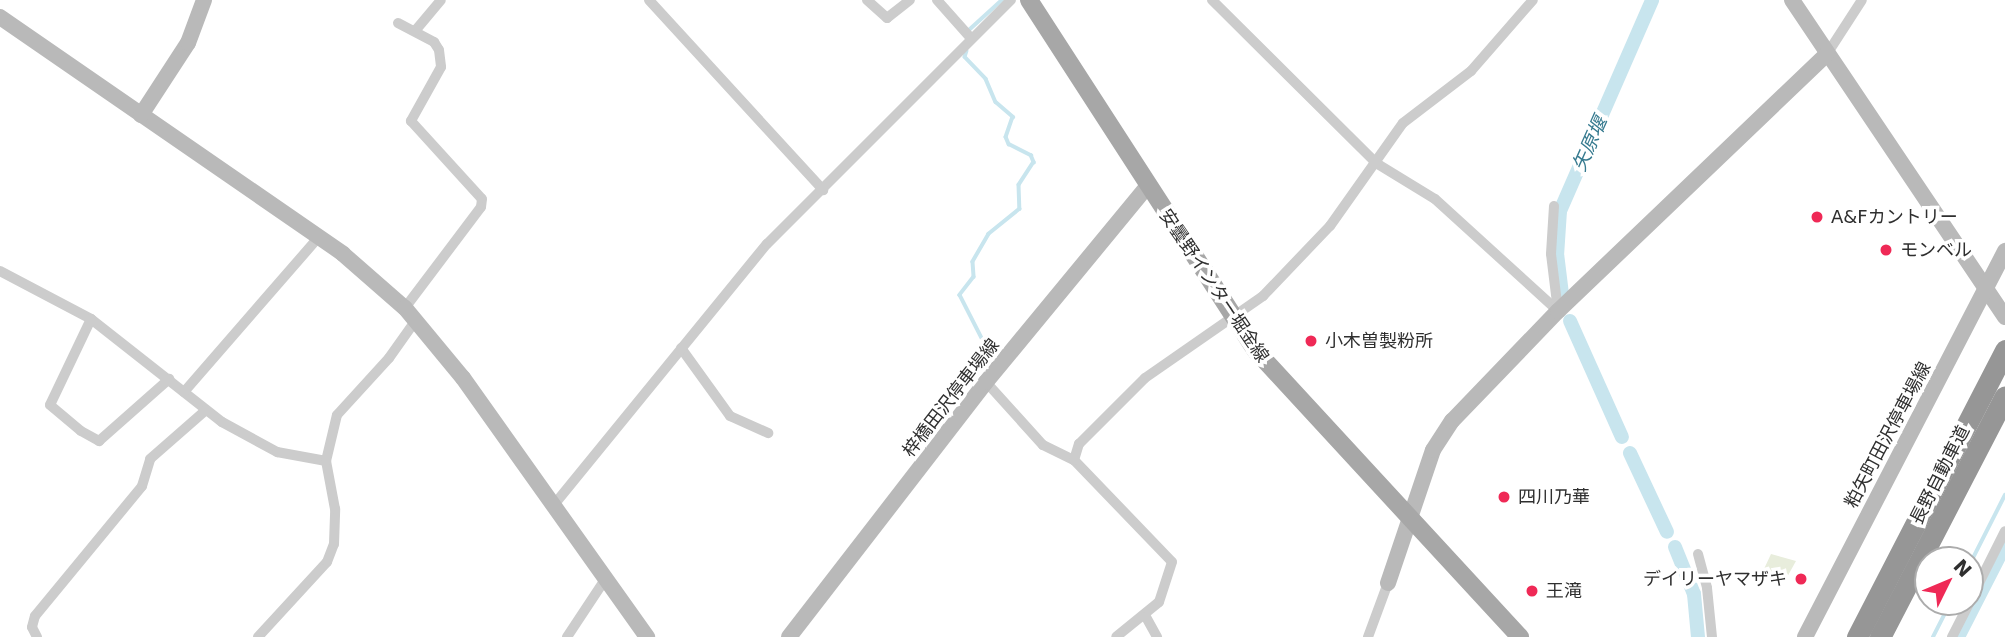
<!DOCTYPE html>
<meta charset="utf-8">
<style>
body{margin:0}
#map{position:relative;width:2005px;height:637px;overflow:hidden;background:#fff;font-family:"DejaVu Sans","Noto Sans JP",sans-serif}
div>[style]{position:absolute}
.green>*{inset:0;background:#e8eddc}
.stream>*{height:3.5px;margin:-1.75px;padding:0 1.75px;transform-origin:1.75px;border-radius:1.75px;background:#c8e5ee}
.canal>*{height:14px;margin:-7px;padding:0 7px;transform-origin:7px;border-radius:7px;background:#c8e5ee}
.street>*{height:10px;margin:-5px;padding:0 5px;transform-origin:5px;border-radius:5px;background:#ccc}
.secondary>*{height:16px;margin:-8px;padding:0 8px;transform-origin:8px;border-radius:8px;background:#b9b9b9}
.primary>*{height:18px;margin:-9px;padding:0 9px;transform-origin:9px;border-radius:9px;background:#a7a7a7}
.highway>*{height:21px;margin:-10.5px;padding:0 10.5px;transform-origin:10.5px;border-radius:10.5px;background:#969696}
.dots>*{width:19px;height:19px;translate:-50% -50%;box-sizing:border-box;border:4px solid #fff;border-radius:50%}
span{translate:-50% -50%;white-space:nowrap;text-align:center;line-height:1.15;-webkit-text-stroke:7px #fff;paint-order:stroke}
.poi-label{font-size:18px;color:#2f2f2f}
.left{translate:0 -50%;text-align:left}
.right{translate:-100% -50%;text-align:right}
.street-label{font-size:18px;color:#2f2f2f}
.water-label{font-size:19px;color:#367a8f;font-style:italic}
.north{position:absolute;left:1914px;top:546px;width:70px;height:70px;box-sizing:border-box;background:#fff;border:2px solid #acacac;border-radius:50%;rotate:47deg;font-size:19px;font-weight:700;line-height:28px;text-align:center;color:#2f2f2f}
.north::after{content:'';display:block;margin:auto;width:24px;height:32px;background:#ef2956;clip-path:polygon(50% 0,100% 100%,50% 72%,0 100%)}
</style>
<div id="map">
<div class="green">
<i style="clip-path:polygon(1771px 554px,1796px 561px,1786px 579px,1764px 569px)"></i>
</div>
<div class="stream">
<i style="left:969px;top:30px;width:45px;rotate:-42.3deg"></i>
<i style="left:967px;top:51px;width:6px;rotate:108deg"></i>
<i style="left:965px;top:57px;width:30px;rotate:46deg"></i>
<i style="left:986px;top:79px;width:25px;rotate:67deg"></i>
<i style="left:996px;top:102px;width:23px;rotate:41deg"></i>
<i style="left:1013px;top:117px;width:21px;rotate:109deg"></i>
<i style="left:1006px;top:137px;width:8px;rotate:67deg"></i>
<i style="left:1009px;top:144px;width:25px;rotate:27deg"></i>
<i style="left:1031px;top:155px;width:8px;rotate:67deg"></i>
<i style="left:1034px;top:162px;width:27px;rotate:123deg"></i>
<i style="left:1019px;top:185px;width:24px;rotate:88deg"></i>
<i style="left:1020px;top:209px;width:40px;rotate:141deg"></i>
<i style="left:989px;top:234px;width:32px;rotate:120deg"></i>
<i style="left:973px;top:262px;width:15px;rotate:86deg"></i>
<i style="left:974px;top:277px;width:23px;rotate:128deg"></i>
<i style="left:960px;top:295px;width:66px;rotate:63deg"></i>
<i style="left:1970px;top:564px;width:77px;rotate:-63.1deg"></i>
<i style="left:1933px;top:637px;width:39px;rotate:-63deg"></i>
</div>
<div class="canal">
<i style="left:1562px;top:294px;width:38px;rotate:-97deg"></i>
<i style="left:1557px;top:256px;width:45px;rotate:-86.2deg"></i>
<i style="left:1560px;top:211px;width:230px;rotate:-66.4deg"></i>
<i style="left:1570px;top:321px;width:127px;rotate:65.9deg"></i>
<i style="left:1630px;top:453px;width:87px;rotate:64.9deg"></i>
<i style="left:1675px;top:547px;width:51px;rotate:68deg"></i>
<i style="left:1694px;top:594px;width:43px;rotate:84.7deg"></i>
<i style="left:1958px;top:637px;width:103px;rotate:-62.9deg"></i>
</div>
<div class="street">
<i style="left:649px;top:0;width:258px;rotate:47.5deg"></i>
<i style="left:867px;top:0;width:27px;rotate:42deg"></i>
<i style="left:887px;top:18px;width:29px;rotate:-38deg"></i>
<i style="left:937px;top:0;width:48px;rotate:48.4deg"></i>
<i style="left:1212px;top:0;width:231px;rotate:44.8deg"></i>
<i style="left:1376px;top:163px;width:69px;rotate:31.4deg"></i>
<i style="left:1435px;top:199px;width:166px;rotate:42.3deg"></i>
<i style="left:398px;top:23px;width:41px;rotate:27.8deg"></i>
<i style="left:434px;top:42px;width:9px;rotate:58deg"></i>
<i style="left:439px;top:50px;width:17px;rotate:83deg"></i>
<i style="left:441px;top:67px;width:62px;rotate:119.1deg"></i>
<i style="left:411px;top:121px;width:105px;rotate:47.7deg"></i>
<i style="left:482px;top:199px;width:8px;rotate:97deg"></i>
<i style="left:481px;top:207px;width:126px;rotate:127deg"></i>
<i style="left:415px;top:31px;width:40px;rotate:-50deg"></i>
<i style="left:1827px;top:54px;width:64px;rotate:-57.1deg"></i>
<i style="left:1554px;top:206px;width:48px;rotate:93.6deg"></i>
<i style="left:1551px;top:254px;width:57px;rotate:83deg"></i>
<i style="left:0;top:271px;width:103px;rotate:27.8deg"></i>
<i style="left:91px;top:319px;width:167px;rotate:38.2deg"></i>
<i style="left:222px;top:422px;width:63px;rotate:28.6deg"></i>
<i style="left:277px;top:452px;width:50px;rotate:10.4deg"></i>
<i style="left:91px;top:319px;width:95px;rotate:115.5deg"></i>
<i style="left:50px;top:405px;width:40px;rotate:40deg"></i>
<i style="left:81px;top:431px;width:21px;rotate:29deg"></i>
<i style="left:99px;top:441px;width:94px;rotate:-41.5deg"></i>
<i style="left:681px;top:348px;width:84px;rotate:54.2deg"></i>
<i style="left:730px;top:416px;width:42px;rotate:24.1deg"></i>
<i style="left:986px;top:382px;width:85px;rotate:47.9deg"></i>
<i style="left:1043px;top:445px;width:34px;rotate:26deg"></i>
<i style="left:1074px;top:460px;width:141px;rotate:46.1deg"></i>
<i style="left:1172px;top:562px;width:42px;rotate:108deg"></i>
<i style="left:1159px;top:602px;width:55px;rotate:140.9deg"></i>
<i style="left:184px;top:392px;width:204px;rotate:-49deg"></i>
<i style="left:1074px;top:460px;width:17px;rotate:-73deg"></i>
<i style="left:1079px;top:444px;width:93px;rotate:-45deg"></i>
<i style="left:1145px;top:378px;width:144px;rotate:-34.8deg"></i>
<i style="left:1263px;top:296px;width:97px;rotate:-46.3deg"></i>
<i style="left:1330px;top:226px;width:126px;rotate:-54.7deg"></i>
<i style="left:1403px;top:123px;width:86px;rotate:-37.4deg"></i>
<i style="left:1471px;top:71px;width:94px;rotate:-48.9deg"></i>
<i style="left:553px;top:506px;width:338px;rotate:-50.8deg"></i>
<i style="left:767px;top:244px;width:345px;rotate:-45deg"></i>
<i style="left:1698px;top:554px;width:35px;rotate:75deg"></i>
<i style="left:1707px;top:588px;width:49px;rotate:84.2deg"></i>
<i style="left:1970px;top:601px;width:78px;rotate:-63.4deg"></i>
<i style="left:1146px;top:617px;width:23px;rotate:61deg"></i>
<i style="left:37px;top:637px;width:11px;rotate:-117deg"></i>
<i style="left:32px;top:627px;width:11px;rotate:-75deg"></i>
<i style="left:35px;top:616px;width:168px;rotate:-50.5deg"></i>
<i style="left:142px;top:486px;width:28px;rotate:-73deg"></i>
<i style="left:150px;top:459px;width:74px;rotate:-41.2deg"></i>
<i style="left:258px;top:637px;width:102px;rotate:-47.4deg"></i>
<i style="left:327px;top:562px;width:19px;rotate:-69deg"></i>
<i style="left:334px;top:544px;width:35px;rotate:-88deg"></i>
<i style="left:335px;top:509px;width:49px;rotate:-100.6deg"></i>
<i style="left:326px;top:461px;width:47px;rotate:-76.6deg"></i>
<i style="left:337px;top:415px;width:77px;rotate:-47.6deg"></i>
<i style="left:389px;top:358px;width:47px;rotate:-54.6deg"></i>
<i style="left:567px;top:637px;width:71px;rotate:-56.5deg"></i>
<i style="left:1368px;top:637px;width:58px;rotate:-69.7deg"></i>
<i style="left:1952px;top:637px;width:39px;rotate:-63deg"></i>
</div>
<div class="secondary">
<i style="left:1792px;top:0;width:382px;rotate:56.1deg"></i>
<i style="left:0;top:17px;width:417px;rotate:34.6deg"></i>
<i style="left:343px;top:254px;width:82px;rotate:41.1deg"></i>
<i style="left:405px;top:308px;width:91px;rotate:50.4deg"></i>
<i style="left:463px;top:378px;width:318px;rotate:54.6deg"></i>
<i style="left:141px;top:115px;width:86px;rotate:-56.9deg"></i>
<i style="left:188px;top:43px;width:46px;rotate:-69.6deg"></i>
<i style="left:1388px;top:583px;width:140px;rotate:-71.3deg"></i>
<i style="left:1433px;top:450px;width:35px;rotate:-57deg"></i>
<i style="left:1452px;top:421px;width:153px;rotate:-46.1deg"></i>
<i style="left:1558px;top:311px;width:372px;rotate:-43.7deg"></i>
<i style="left:789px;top:637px;width:322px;rotate:-52.3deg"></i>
<i style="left:986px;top:382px;width:253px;rotate:-50.5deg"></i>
<i style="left:1805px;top:637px;width:435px;rotate:-62.6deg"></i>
</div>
<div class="primary">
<i style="left:1029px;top:0;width:419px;rotate:57.1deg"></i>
<i style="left:1257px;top:352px;width:388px;rotate:47.3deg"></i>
</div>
<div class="highway">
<i style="left:1857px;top:637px;width:323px;rotate:-62.7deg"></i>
<i style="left:1880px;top:637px;width:271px;rotate:-62.6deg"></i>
</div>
<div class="dots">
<i style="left:1817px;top:217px;background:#ef2956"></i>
<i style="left:1886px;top:250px;background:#ef2956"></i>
<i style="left:1311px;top:341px;background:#ef2956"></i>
<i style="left:1504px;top:497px;background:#ef2956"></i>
<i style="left:1801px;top:579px;background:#ef2956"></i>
<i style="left:1532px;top:591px;background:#ef2956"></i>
</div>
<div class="poi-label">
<span class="left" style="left:1831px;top:217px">A&amp;Fカントリー</span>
<span class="left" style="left:1900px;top:250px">モンベル</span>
<span class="left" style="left:1325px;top:341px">小木曽製粉所</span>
<span class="left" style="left:1518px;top:497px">四川乃華</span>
<span class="right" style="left:1787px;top:579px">デイリーヤマザキ</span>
<span class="left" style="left:1546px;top:591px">王滝</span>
</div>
<div class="street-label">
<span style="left:1214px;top:286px;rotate:56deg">安曇野インター堀金線</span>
<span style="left:951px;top:398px;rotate:-52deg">梓橋田沢停車場線</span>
<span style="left:1888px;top:435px;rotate:-62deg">粕矢町田沢停車場線</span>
<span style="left:1940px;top:475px;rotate:-63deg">長野自動車道</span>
</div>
<div class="water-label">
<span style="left:1590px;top:144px;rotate:-66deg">矢原堰</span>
</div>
<div class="north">N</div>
</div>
